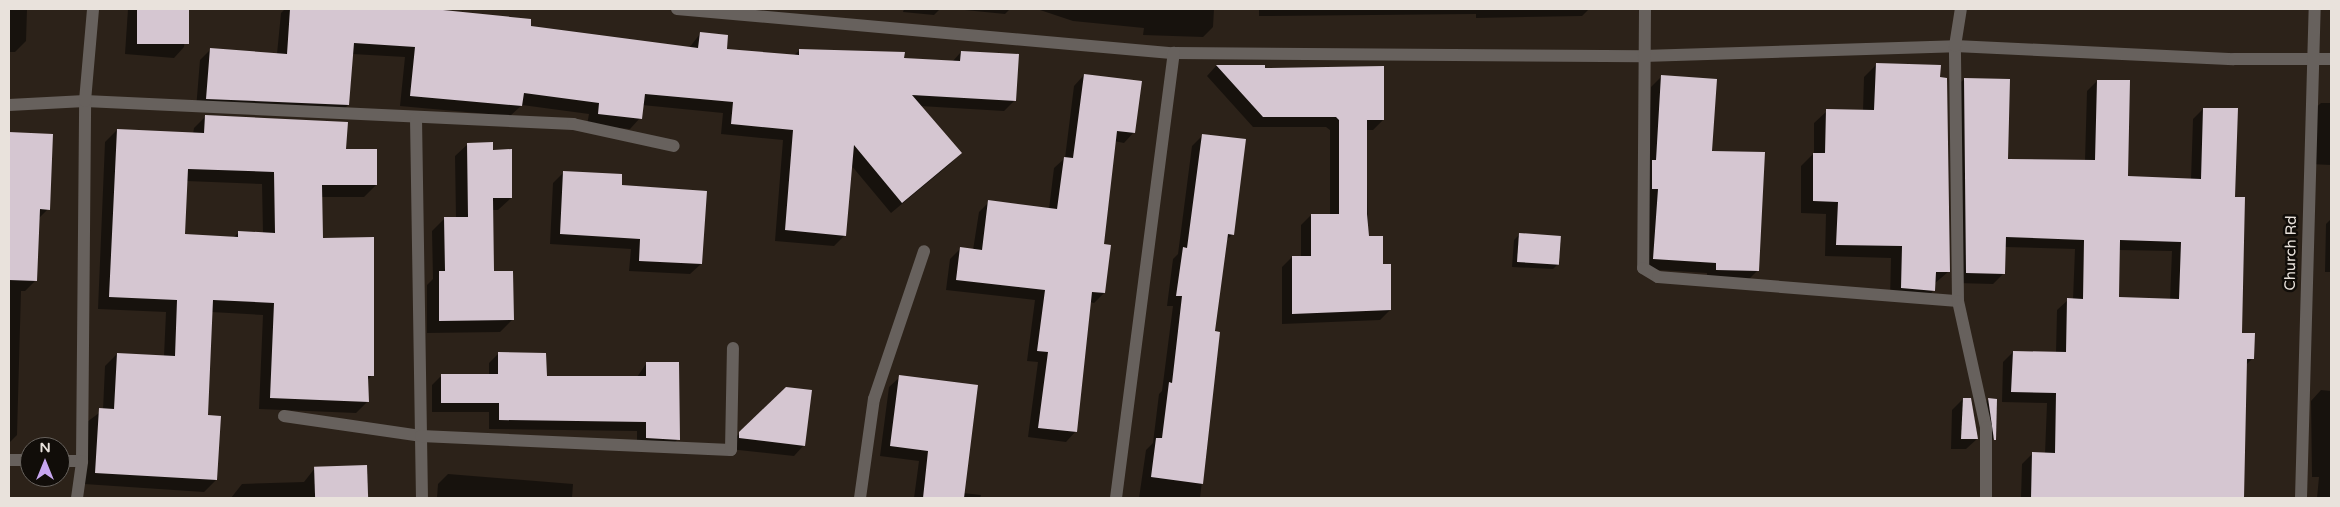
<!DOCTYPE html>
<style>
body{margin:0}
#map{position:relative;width:2340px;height:507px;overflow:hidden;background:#2c2219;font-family:"Varela Round",sans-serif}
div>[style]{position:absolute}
.shadow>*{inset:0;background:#0007}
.building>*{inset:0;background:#d5c6d1;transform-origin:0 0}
.minor>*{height:12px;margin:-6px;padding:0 6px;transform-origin:6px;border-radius:6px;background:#67615d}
span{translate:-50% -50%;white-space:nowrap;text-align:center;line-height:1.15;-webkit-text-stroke:5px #110d09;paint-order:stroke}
.street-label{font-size:15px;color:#e9e2dc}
.frame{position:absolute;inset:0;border:10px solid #e9e2dc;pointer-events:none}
.north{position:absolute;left:20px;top:437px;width:50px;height:50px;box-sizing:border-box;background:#110d09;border:1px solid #67625d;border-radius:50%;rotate:0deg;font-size:14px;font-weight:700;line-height:20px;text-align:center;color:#e9e2dc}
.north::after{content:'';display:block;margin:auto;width:18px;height:22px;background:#c7a6f0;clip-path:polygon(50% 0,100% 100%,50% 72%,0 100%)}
</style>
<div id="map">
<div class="shadow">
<i style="clip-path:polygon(9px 9px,27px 9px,26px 41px,15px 52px,9px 52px)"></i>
<i style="clip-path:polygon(128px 9px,187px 9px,184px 47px,174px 58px,125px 54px)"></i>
<i style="clip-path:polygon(285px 9px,420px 9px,530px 20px,529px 27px,689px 48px,700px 34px,726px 50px,793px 56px,800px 50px,952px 62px,961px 52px,1015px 100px,1004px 111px,920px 106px,960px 153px,950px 164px,891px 213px,851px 165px,845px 235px,834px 246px,775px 241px,783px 140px,721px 134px,723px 113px,642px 105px,640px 118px,630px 129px,587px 125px,589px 114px,522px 105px,510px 116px,400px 106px,405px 57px,352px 54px,348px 105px,337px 116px,196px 109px,200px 60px,211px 49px,277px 54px,281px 13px)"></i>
<i style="clip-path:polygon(904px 9px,940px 9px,934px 15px,903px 12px)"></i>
<i style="clip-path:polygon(955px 9px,1010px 9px,1005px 14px)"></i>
<i style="clip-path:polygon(1037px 9px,1214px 9px,1213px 27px,1203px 37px,1143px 35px,1144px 28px,1073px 21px)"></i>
<i style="clip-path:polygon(1259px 9px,1589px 9px,1582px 16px,1476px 18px,1476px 14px,1259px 16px)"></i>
<i style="clip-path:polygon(1876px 65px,1948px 272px,1934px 284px,1934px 290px,1922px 303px,1890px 300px,1891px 258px,1825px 256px,1826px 214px,1801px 213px,1801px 166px,1814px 153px,1814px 123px,1827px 111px,1863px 111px,1864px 77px)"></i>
<i style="clip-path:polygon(1216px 66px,1264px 66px,1264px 69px,1383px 120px,1373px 130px,1366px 130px,1368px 237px,1381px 266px,1390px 310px,1380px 320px,1282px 324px,1282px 267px,1292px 257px,1301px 257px,1301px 225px,1311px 215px,1330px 215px,1330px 130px,1326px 127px,1253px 127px,1207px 76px)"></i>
<i style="clip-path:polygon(1084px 75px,1134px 132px,1124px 143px,1114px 141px,1102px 245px,1104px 293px,1094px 303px,1090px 302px,1076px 431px,1066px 442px,1028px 437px,1038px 362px,1027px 361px,1035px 300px,946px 290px,950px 259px,960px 249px,973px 250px,979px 212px,989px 202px,1049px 209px,1054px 168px,1065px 158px,1074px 86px)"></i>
<i style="clip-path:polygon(1661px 77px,1711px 152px,1758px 270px,1748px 280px,1707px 279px,1707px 273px,1644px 269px,1651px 87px)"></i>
<i style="clip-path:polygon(evenodd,1964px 79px,2008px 80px,2007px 160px,2085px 161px,2087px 91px,2097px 81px,2127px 178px,2191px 180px,2193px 119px,2203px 109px,2234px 198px,2241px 334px,2253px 358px,2245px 366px,2242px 498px,2021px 498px,2022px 464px,2032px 454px,2045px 454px,2047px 403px,2002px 402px,2003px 362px,2013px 352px,2056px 353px,2057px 310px,2068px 300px,2073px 300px,2075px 249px,2005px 247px,2003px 274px,1993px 284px,1956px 283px,1954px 89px,1964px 79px,2119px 250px,2172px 251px,2170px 300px,2117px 299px,2119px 250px)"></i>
<i style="clip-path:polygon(2321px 103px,2331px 103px,2331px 165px,2309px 164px,2310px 113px)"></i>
<i style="clip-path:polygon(evenodd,206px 116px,345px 150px,376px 185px,364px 197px,321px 197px,322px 239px,372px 375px,367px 381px,368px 401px,356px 413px,259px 409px,263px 315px,211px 312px,207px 416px,216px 480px,204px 492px,84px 484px,87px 422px,103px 410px,105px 366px,117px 354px,164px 356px,166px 312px,98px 309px,105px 142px,117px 130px,193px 134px,194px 128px,206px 116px,186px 181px,262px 184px,263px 234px,239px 232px,233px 238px,183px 236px,186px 181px)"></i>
<i style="clip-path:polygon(9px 134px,52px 135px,48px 209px,38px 219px,35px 281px,25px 291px,21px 291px,17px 435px,9px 443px)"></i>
<i style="clip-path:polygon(1202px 136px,1233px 234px,1225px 241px,1214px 332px,1219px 333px,1200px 498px,1139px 498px,1146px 450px,1153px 443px,1159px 394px,1162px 391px,1173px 306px,1167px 306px,1173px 259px,1178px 254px,1192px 146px)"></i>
<i style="clip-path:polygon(468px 144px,492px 151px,511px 198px,498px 210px,492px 210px,493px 272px,512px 320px,500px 332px,427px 333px,427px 285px,433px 279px,432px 231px,445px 218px,456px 218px,455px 156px)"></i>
<i style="clip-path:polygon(564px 172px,620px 187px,701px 264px,690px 274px,629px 271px,631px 249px,550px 244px,553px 183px)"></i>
<i style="clip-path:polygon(2331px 219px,2331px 272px,2325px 272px,2326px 224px)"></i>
<i style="clip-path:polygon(1519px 235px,1558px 264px,1553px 269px,1512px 267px,1514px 240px)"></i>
<i style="clip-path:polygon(499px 353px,545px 377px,637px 377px,646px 364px,678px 439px,668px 449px,637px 447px,637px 431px,489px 429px,489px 412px,432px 412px,432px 385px,442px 375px,489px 375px,489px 363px)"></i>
<i style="clip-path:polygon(900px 377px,963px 493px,981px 495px,980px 498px,914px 498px,919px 461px,880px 456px,889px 387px)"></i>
<i style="clip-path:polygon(2321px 390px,2331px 391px,2331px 498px,2317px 498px,2319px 477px,2312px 477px,2311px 401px)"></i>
<i style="clip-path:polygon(1963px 399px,1977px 439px,1966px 449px,1951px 449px,1952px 410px)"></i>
<i style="clip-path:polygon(1988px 400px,1996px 400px,1993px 439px,1984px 449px,1978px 410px)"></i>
<i style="clip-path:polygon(740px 433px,804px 445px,794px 456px,729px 449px,729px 444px)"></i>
<i style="clip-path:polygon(366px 467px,367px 498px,231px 498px,242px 484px,304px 482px,315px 468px)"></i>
<i style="clip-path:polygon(448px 474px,573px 484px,572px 498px,437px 498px,438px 484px)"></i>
</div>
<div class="building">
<i style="left:137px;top:9px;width:52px;height:35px"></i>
<i style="clip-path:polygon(290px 9px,433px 9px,531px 19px,531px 26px,698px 48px,700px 32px,728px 35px,727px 49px,799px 55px,799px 49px,905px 52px,904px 58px,960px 61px,961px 51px,1019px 54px,1016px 101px,912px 95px,962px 153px,902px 203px,854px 145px,846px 236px,785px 230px,793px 130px,731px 124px,733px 102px,645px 94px,642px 119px,598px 114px,599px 103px,524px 93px,522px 106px,410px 96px,415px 47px,354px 43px,349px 105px,206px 99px,210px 48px,287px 54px)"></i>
<i style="clip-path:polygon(1876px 63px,1941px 65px,1940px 77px,1947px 78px,1950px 272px,1936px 272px,1935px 291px,1901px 288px,1902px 246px,1836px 245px,1838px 202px,1813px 201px,1813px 153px,1825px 153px,1826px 109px,1874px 110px)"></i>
<i style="clip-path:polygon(1216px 65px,1265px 65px,1265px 68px,1384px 66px,1384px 120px,1367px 120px,1367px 214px,1369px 236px,1383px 236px,1383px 264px,1391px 264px,1391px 310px,1292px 314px,1292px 256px,1311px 256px,1311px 214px,1339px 214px,1339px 120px,1336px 117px,1263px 117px)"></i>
<i style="clip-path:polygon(1084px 74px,1142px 81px,1135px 133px,1117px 131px,1104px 244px,1111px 245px,1105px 293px,1092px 292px,1077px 432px,1038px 428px,1048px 352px,1037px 351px,1045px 290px,956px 280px,960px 247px,982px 250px,988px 200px,1057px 209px,1064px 157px,1073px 158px)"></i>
<i style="clip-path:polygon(1661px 75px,1717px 79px,1712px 151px,1765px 152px,1759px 271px,1716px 270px,1716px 263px,1653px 259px,1658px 189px,1652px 189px,1652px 160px,1656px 160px)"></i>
<i style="clip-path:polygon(evenodd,1964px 78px,2010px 79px,2008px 159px,2095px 160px,2097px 80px,2130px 80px,2128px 176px,2201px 179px,2203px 108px,2238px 108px,2235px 197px,2245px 197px,2242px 333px,2255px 333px,2254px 359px,2247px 359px,2244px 498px,2031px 498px,2032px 452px,2055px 453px,2056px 393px,2011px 392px,2013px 351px,2066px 352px,2067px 298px,2083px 299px,2084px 240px,2006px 237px,2005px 274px,1966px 273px,1964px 78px,2120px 240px,2181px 242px,2179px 299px,2119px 297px,2120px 240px)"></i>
<i style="clip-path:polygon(evenodd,205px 115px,348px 122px,346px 149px,377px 149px,377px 185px,322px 185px,323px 238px,374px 237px,374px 376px,368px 376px,369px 402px,270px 398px,274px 303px,213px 300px,208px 415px,221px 416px,217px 480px,95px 473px,99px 408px,114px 409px,117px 353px,175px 356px,177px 300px,109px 297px,117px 129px,204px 133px,205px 115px,188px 169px,274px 172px,275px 233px,238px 231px,238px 237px,185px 234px,188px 169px)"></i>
<i style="clip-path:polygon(9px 132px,53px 134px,50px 210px,40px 209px,37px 281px,9px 280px)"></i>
<i style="clip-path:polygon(1202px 134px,1246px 139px,1234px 235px,1228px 234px,1215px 331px,1220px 332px,1203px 484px,1151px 477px,1156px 438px,1162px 438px,1169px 382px,1172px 383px,1182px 296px,1176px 296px,1183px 247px,1187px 248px)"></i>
<i style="clip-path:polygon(493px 142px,493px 150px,512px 149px,512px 198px,493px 198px,494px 271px,513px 271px,514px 320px,439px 321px,439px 271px,445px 271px,444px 217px,468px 217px,467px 143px)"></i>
<i style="clip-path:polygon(563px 171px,622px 174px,622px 185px,707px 191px,702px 264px,639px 261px,640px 239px,560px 234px)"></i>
<i style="left:1519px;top:233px;width:42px;height:29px;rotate:4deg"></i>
<i style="clip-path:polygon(498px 352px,546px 353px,547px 376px,646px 376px,646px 362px,679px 362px,680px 440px,646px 438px,646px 422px,499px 420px,499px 403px,441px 403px,441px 374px,498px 374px)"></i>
<i style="clip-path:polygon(899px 375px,978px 385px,964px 498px,923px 498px,928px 451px,890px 446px)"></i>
<i style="clip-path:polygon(786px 387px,812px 390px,805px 446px,739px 438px,739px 432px)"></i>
<i style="clip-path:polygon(1963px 398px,1971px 398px,1978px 439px,1961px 439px)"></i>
<i style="clip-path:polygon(1988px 398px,1997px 399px,1996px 440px,1994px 440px)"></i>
<i style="left:367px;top:465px;width:33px;height:53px;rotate:88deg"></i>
</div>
<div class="minor">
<i style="left:677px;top:9px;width:499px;rotate:5.1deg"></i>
<i style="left:1174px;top:53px;width:469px;rotate:0.4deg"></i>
<i style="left:1643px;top:56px;width:312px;rotate:-1.8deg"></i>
<i style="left:1955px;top:46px;width:279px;rotate:2.7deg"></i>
<i style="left:2234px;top:59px;width:97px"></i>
<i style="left:1645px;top:9px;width:259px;rotate:90.4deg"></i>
<i style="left:1643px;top:268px;width:17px;rotate:31deg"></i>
<i style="left:1658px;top:277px;width:301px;rotate:4.6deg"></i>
<i style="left:1958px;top:301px;width:255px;rotate:-90.7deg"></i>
<i style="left:1955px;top:46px;width:37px;rotate:-81deg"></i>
<i style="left:9px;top:105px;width:76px;rotate:-3deg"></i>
<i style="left:85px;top:101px;width:489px;rotate:2.7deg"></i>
<i style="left:573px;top:124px;width:103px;rotate:12.3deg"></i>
<i style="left:416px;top:118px;width:380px;rotate:89.1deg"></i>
<i style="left:1958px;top:301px;width:129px;rotate:77.5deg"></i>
<i style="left:1986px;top:427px;width:71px;rotate:90deg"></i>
<i style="left:284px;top:416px;width:138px;rotate:8.3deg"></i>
<i style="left:421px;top:436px;width:310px;rotate:2.6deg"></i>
<i style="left:731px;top:450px;width:102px;rotate:-88.9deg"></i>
<i style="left:9px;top:460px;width:21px"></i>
<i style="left:60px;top:461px;width:22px"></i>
<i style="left:82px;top:461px;width:360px;rotate:-89.5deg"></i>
<i style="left:85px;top:101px;width:92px;rotate:-85deg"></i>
<i style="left:77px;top:498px;width:37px;rotate:-82deg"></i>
<i style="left:860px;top:498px;width:100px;rotate:-82deg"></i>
<i style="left:874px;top:399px;width:156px;rotate:-71.3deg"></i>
<i style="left:1116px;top:498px;width:449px;rotate:-82.6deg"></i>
<i style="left:2301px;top:498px;width:489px;rotate:-88.4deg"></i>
</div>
<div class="street-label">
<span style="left:2291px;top:253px;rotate:-89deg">Church Rd</span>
</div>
<div class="frame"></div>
<div class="north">N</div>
</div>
